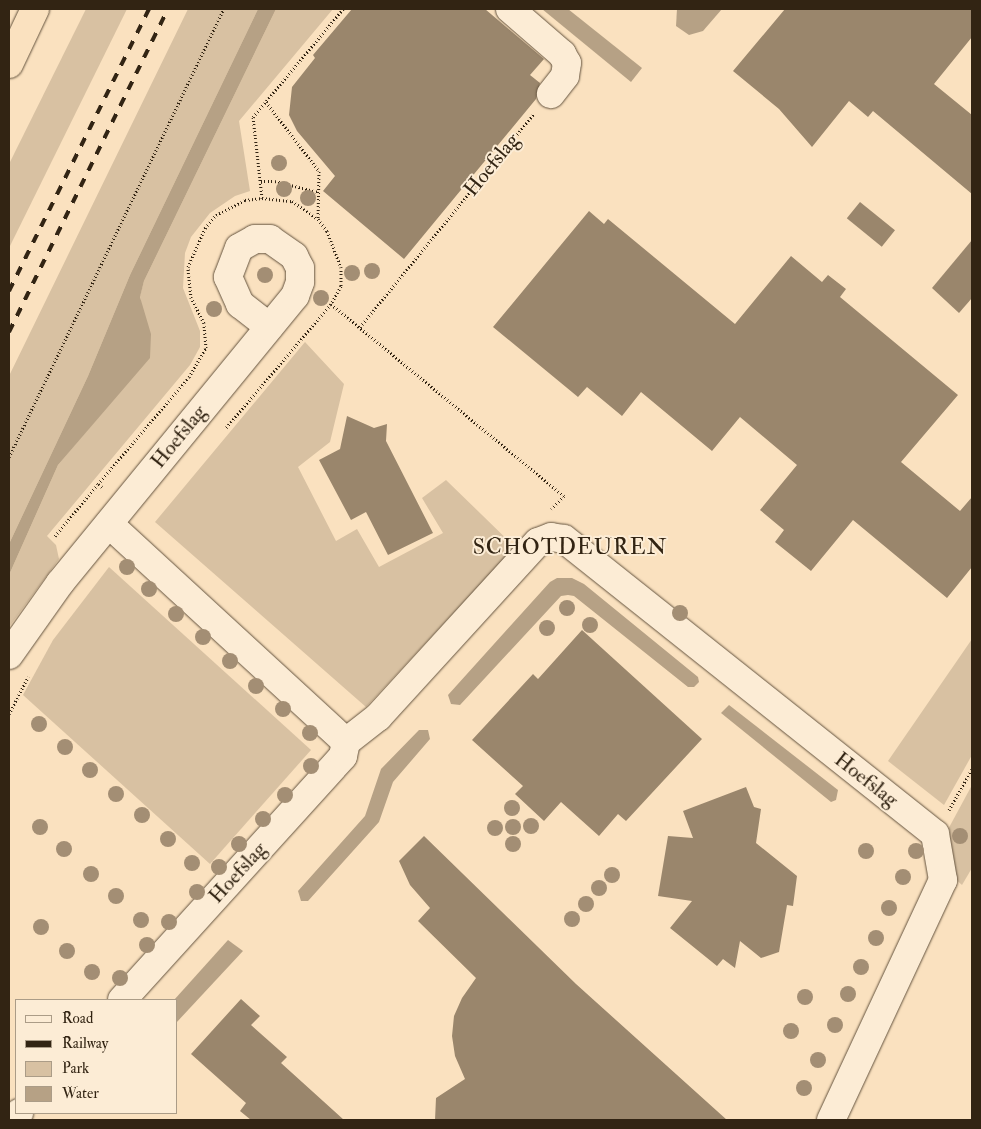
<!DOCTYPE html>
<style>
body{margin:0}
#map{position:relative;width:981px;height:1129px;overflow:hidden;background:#fae1bf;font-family:"IM FELL Double Pica",serif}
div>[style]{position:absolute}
.green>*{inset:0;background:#d8c1a2}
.water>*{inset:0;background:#b6a185}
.building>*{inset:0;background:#9a866c;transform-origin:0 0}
.path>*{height:3px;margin-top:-1.5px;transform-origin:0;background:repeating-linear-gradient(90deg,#322413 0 1px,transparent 0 3.5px)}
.roads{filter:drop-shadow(0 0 1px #64533e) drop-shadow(0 0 1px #64533e)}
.minor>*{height:28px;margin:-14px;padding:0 14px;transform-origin:14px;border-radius:14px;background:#fcecd5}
.motorway>*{height:28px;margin:-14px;padding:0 14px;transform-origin:14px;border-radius:14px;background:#fae1bf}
.rail>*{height:4px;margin-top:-2px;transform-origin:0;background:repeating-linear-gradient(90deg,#322413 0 9px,transparent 0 18px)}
.trees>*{width:16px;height:16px;margin:-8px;border-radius:50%;background:#a38e74}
span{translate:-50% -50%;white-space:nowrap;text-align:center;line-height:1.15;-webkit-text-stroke:4px #fcecd5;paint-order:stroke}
.street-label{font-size:21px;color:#322413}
.neighbourhood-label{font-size:22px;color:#322413;letter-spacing:1px}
.frame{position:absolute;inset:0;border:10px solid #322413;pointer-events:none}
.legend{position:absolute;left:15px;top:999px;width:162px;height:115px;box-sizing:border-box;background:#fcecd5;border:1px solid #ab9c87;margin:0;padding:6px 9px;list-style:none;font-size:15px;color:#322413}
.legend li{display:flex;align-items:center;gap:10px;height:25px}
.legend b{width:25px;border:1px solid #ab9c87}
</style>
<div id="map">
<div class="green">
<i style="clip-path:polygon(86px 9px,127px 9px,9px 248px,9px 164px)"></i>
<i style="clip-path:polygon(188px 9px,258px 9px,130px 275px,88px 376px,9px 544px,9px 376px)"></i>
<i style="clip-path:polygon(276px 9px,333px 9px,239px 121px,250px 191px,235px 196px,210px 213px,191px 237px,185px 253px,183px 288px,200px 331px,200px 347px,190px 365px,47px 536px,56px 545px,59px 559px,9px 627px,9px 575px,58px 465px,95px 421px,142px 308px,140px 296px,144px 281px)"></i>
<i style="clip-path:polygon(305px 342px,344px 384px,330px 442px,298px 467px,336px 541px,357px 529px,379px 567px,443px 533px,422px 498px,446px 480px,515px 547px,366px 707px,155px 522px)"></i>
<i style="clip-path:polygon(109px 567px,311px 750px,210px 864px,23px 695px,53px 640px)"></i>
<i style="clip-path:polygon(972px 639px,972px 755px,944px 805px,888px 761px)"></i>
<i style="clip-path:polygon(972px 785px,972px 868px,962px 885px,952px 876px,945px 835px)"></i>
</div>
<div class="water">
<i style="clip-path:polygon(258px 9px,276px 9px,144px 281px,140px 297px,151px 334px,150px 358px,58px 465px,9px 575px,9px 544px,88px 376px,130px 275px)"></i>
<i style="clip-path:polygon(542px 9px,568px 9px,642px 68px,631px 82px)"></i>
<i style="clip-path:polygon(677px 9px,722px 9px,703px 31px,689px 35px,676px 26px)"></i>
<i style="clip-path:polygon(557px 578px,572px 578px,584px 584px,698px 677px,699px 682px,694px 687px,688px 687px,574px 596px,568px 595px,561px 596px,460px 705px,451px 704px,448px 695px,550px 582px)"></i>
<i style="clip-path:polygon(729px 705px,838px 790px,836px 800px,831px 802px,721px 713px)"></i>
<i style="clip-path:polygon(419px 730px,428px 730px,430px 739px,393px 782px,379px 822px,308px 901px,301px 901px,298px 891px,365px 816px,381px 769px)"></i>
<i style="clip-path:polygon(228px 940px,243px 951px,176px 1023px,174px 1000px)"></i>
</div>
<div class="building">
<i style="clip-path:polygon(352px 9px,485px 9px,544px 59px,530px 75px,540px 83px,536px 99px,404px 259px,323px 191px,335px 176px,297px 131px,289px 115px,292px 87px,315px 58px,313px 55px)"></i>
<i style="clip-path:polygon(785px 9px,972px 9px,972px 37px,934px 84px,972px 115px,972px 194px,873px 111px,868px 117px,849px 101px,812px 147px,779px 109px,733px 71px)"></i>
<i style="left:860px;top:202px;width:45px;height:21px;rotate:39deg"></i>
<i style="clip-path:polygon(589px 211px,604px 224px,608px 219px,735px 324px,791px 256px,822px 282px,828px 275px,846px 289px,840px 297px,958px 395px,901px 462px,960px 511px,972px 497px,972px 567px,947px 598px,853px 520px,811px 571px,775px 542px,784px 530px,760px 510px,797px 465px,740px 417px,712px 451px,641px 392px,622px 416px,587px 387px,578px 397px,493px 327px)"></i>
<i style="clip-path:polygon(972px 240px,972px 298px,959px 313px,932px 288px)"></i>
<i style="clip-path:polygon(347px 416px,374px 428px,387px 424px,386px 441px,433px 533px,388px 555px,366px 512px,351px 520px,319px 460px,340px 449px)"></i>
<i style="clip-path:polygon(582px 630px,702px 739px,626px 821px,618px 814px,599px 836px,561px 802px,544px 821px,515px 794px,523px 786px,472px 740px,533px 674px,538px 679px)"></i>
<i style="clip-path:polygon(746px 787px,754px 807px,761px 809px,756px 843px,797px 876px,793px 906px,787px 905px,779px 952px,761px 958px,740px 941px,735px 968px,723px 959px,717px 966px,670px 928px,692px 901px,658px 896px,668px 836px,693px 838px,683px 811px)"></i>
<i style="clip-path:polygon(424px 836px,576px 984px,727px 1120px,435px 1120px,436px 1098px,465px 1079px,455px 1056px,452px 1036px,454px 1016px,462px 998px,476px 978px,418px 921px,430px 908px,410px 885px,399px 861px)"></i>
<i style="clip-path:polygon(241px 999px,260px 1016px,251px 1025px,287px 1057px,281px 1063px,344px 1120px,251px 1120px,240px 1111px,246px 1103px,191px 1054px)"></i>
</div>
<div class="path">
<i style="left:266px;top:102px;width:87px;rotate:52.5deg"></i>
<i style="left:319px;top:171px;width:47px;rotate:91.2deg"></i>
<i style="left:261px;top:181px;width:14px"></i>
<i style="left:275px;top:181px;width:44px;rotate:14.3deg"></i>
<i style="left:262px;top:198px;width:81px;rotate:-96.3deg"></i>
<i style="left:253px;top:117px;width:141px;rotate:-50.2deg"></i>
<i style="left:331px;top:304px;width:302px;rotate:39.5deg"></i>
<i style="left:564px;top:496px;width:18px;rotate:135deg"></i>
<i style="left:360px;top:327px;width:275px;rotate:-50.8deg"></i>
<i style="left:9px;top:457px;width:497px;rotate:-64.4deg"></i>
<i style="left:102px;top:487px;width:5px;rotate:-143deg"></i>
<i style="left:98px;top:484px;width:140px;rotate:-49.6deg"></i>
<i style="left:189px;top:377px;width:34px;rotate:-60deg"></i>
<i style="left:206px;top:348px;width:25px;rotate:-95deg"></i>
<i style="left:204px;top:323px;width:28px;rotate:-117deg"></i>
<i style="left:191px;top:298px;width:31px;rotate:-96deg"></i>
<i style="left:188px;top:267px;width:43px;rotate:-66.4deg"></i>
<i style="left:205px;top:228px;width:17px;rotate:-50deg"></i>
<i style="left:216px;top:215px;width:33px;rotate:-27deg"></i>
<i style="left:245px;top:200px;width:17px;rotate:-7deg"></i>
<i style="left:262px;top:198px;width:30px;rotate:6deg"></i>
<i style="left:292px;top:201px;width:32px;rotate:35deg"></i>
<i style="left:318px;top:219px;width:15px;rotate:53deg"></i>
<i style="left:327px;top:231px;width:39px;rotate:69deg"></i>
<i style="left:341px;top:267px;width:19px;rotate:90deg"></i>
<i style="left:341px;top:286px;width:21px;rotate:119deg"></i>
<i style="left:331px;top:304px;width:162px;rotate:130.3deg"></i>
<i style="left:55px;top:536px;width:67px;rotate:-50.4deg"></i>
<i style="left:9px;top:714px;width:42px;rotate:-62.8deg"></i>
<i style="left:949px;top:810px;width:47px;rotate:-60.7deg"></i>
</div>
<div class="roads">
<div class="minor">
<i style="left:510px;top:9px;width:69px;rotate:40.9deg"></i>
<i style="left:562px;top:54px;width:10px;rotate:61deg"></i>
<i style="left:567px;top:63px;width:13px;rotate:99deg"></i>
<i style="left:565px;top:76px;width:23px;rotate:128deg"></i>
<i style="left:109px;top:524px;width:322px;rotate:42.6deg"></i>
<i style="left:9px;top:655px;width:88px;rotate:-54.7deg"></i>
<i style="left:60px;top:583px;width:371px;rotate:-50.7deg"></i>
<i style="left:295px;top:296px;width:15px;rotate:-70deg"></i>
<i style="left:300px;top:282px;width:14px;rotate:-90deg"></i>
<i style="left:300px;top:268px;width:13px;rotate:-117deg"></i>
<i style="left:294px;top:256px;width:29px;rotate:-145deg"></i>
<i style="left:270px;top:239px;width:15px;rotate:180deg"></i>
<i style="left:255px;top:239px;width:18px;rotate:151deg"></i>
<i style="left:239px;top:248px;width:31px;rotate:111deg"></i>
<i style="left:228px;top:277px;width:30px;rotate:66deg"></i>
<i style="left:240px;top:304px;width:37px;rotate:38deg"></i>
<i style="left:122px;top:1000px;width:329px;rotate:-47.8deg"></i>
<i style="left:343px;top:756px;width:14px;rotate:-78deg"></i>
<i style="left:346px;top:742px;width:41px;rotate:-38deg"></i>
<i style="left:378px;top:717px;width:237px;rotate:-47.6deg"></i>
<i style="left:538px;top:542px;width:14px;rotate:-21deg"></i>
<i style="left:551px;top:537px;width:13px;rotate:9deg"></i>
<i style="left:564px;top:539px;width:474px;rotate:38.5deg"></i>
<i style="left:935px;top:834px;width:47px;rotate:80.1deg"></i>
<i style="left:943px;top:880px;width:265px;rotate:115deg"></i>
<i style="left:12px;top:1120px;width:10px;rotate:-45deg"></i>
</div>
<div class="motorway">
<i style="left:9px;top:64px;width:61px;rotate:-64.7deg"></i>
</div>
</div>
<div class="rail">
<i style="left:9px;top:291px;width:315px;rotate:-63.6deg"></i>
<i style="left:9px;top:332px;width:360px;rotate:-63.8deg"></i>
</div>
<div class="trees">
<i style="left:279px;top:163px"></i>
<i style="left:284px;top:189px"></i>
<i style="left:308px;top:198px"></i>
<i style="left:372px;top:271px"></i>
<i style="left:352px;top:273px"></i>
<i style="left:265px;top:275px"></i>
<i style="left:321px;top:298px"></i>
<i style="left:214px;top:309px"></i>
<i style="left:127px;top:567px"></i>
<i style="left:149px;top:589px"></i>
<i style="left:567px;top:608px"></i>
<i style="left:680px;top:613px"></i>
<i style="left:176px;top:614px"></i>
<i style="left:590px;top:625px"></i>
<i style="left:547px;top:628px"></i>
<i style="left:203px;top:637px"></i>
<i style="left:230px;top:661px"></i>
<i style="left:256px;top:686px"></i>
<i style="left:283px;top:709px"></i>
<i style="left:39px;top:724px"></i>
<i style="left:310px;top:733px"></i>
<i style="left:65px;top:747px"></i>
<i style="left:311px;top:766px"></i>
<i style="left:90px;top:770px"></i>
<i style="left:116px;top:794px"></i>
<i style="left:285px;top:795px"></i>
<i style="left:512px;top:808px"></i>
<i style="left:142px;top:815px"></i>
<i style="left:263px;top:819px"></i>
<i style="left:531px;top:826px"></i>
<i style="left:40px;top:827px"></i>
<i style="left:513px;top:827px"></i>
<i style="left:495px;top:828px"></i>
<i style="left:960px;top:836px"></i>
<i style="left:168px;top:839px"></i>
<i style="left:239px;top:844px"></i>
<i style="left:513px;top:844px"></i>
<i style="left:64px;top:849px"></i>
<i style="left:866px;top:851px"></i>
<i style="left:916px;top:851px"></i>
<i style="left:192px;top:863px"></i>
<i style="left:219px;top:867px"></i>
<i style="left:91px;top:874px"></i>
<i style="left:612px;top:875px"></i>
<i style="left:903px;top:877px"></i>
<i style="left:599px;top:888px"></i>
<i style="left:197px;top:892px"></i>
<i style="left:116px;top:896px"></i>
<i style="left:586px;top:904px"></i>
<i style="left:889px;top:908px"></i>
<i style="left:572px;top:919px"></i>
<i style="left:141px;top:920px"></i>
<i style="left:169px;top:922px"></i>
<i style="left:41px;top:927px"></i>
<i style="left:876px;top:938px"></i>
<i style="left:147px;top:945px"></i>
<i style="left:67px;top:951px"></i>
<i style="left:861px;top:967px"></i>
<i style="left:92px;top:972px"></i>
<i style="left:120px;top:978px"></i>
<i style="left:848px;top:994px"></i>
<i style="left:805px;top:997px"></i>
<i style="left:835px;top:1025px"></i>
<i style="left:791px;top:1031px"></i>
<i style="left:818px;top:1060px"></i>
<i style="left:804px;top:1088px"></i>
</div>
<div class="street-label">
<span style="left:492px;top:165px;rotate:-51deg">Hoefslag</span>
<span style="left:179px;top:437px;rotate:-51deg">Hoefslag</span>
<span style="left:866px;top:780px;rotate:38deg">Hoefslag</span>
<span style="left:238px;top:873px;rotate:-48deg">Hoefslag</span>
</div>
<div class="neighbourhood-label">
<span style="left:570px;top:548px">SCHOTDEUREN</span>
</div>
<div class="frame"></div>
<ul class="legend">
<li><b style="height:6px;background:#fcecd5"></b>Road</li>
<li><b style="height:6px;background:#322413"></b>Railway</li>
<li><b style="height:14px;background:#d8c1a2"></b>Park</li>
<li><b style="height:14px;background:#b6a185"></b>Water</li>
</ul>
</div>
